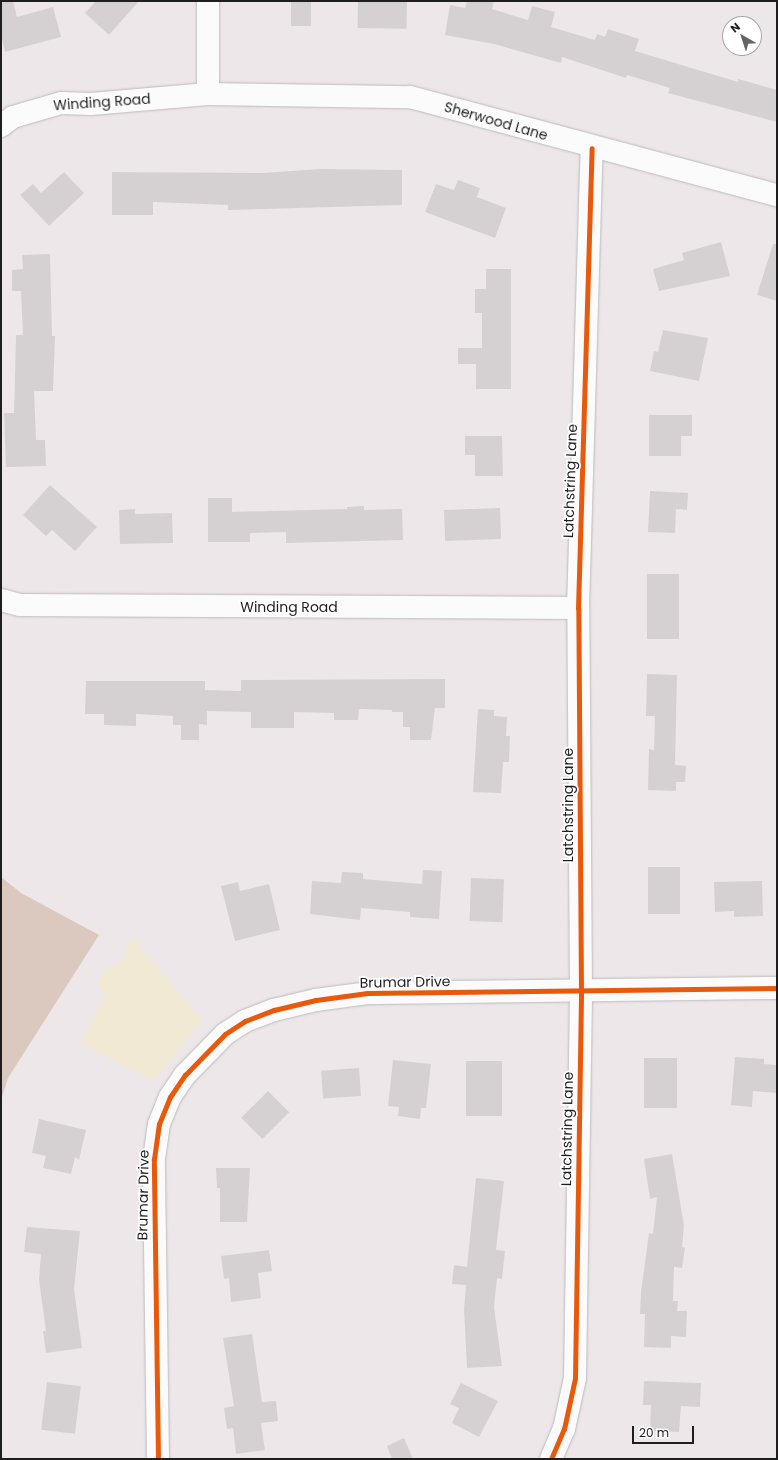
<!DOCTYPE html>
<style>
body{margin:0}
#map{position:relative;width:778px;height:1460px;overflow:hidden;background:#ede7ea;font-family:Poppins,sans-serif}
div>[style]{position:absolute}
.forest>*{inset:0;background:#dbc8bf}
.park>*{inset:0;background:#f2e9d5}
.building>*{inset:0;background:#d5d1d3;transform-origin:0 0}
.roads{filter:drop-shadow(0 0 1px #bdbabb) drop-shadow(0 0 1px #bdbabb)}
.minor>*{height:22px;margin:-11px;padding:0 11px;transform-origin:11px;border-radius:11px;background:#fcfbfc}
.cycleway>*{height:5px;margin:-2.5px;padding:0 2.5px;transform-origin:2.5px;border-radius:2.5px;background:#e8590c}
span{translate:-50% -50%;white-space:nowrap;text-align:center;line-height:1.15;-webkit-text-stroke:3.5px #fff;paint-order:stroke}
.street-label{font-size:14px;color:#1e1e1e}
.frame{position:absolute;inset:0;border:2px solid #1e1e1e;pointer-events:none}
.north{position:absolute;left:722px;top:16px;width:40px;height:40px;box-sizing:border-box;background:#fff;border:1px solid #a5a5a5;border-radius:50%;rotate:321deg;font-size:11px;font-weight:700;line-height:16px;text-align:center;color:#1e1e1e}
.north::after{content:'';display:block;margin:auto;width:14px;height:18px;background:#666465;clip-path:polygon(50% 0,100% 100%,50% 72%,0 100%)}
.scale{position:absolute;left:632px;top:1426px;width:62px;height:18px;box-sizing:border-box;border:2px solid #1e1e1e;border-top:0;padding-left:5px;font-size:12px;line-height:14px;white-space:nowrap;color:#1e1e1e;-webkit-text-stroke:3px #fff;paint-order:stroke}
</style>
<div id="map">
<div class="forest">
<i style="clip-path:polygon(1px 877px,21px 893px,99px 935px,8px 1078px,1px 1100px)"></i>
</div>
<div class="park">
<i style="clip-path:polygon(132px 937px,202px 1020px,153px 1081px,81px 1043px,105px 994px,98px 984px,105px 969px,121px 961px)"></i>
</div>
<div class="building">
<i style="clip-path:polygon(1px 1px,13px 1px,17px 17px,53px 7px,61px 37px,5px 52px,1px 35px)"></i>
<i style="clip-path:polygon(96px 1px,139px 1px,109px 35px,85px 13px)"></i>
<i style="left:291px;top:1px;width:20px;height:25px"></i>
<i style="left:358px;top:1px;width:49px;height:27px;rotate:1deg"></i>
<i style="clip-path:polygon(467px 1px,494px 1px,492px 9px,528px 20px,532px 6px,555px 12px,551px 27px,595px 40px,597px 34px,605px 37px,608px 29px,639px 39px,635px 51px,738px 82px,738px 79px,777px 90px,777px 122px,668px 93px,670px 88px,627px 75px,626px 78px,562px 57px,561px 63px,494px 44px,445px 35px,450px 5px,465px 8px)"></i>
<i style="clip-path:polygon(320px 169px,402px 170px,402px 205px,228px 210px,228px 205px,153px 202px,153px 215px,112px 215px,112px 172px,263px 173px)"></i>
<i style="clip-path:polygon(64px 172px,84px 193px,49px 226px,20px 195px,33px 184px,41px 193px)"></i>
<i style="clip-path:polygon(458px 180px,480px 188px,477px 197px,506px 208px,495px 238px,425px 212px,436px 184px,454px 190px)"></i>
<i style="clip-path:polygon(721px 242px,730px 276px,659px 291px,653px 269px,684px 260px,682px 253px)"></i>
<i style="clip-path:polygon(773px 244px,777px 244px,777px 301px,757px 295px)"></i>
<i style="clip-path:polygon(50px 254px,52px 336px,55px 336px,53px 391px,34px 391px,36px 440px,45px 440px,46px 466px,6px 467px,4px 413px,14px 413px,16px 335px,23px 335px,21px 291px,12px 291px,12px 270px,23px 269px,22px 255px)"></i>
<i style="clip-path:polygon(486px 269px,511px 269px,511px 389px,476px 389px,476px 364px,458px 364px,458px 348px,482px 348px,482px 313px,475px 313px,475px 289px,486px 289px)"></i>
<i style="clip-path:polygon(663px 330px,708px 338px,699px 381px,650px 371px,654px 351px,658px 352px)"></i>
<i style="clip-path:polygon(649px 415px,692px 415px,692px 436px,681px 436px,681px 456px,649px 456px)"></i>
<i style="clip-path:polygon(465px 436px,502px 436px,503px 476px,475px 476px,475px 455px,465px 455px)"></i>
<i style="clip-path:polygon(50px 485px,97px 527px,75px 551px,52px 530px,46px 536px,23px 515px)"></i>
<i style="clip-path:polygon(650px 491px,688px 493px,687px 510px,676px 509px,675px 533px,648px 532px)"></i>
<i style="clip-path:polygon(208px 498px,232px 498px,232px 512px,347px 509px,347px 507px,364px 506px,364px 510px,402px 509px,403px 540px,286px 543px,286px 532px,250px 533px,250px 542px,208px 542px)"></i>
<i style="left:500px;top:508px;width:31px;height:56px;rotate:88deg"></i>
<i style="clip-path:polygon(135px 509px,135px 514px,172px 513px,173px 543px,120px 544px,119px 510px)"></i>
<i style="left:679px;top:574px;width:65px;height:32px;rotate:90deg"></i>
<i style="clip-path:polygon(647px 674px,677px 675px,675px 765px,686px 766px,685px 782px,676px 782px,676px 791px,648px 790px,649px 749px,654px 750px,655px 716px,646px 716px)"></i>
<i style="clip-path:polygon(445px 679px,445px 708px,435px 708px,431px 740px,410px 740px,410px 727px,403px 727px,403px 712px,392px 712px,392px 710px,359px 709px,358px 720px,334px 720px,334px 713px,294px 712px,294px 728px,251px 728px,251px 712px,207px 711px,207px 725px,199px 724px,199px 740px,181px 740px,181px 725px,173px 725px,173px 716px,136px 714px,136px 726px,104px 725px,104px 714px,85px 714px,86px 681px,205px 681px,205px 690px,241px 691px,241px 680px)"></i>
<i style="clip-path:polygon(478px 709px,494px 710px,494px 716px,507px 717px,506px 736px,510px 736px,509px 762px,503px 762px,501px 793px,473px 792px)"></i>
<i style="left:648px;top:867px;width:32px;height:47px"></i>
<i style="clip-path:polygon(423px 870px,442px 871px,439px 919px,410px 917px,410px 912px,361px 908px,360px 920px,310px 914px,312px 881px,341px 883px,342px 872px,363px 873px,363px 879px,422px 884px)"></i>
<i style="left:471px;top:878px;width:33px;height:43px;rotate:2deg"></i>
<i style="clip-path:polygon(762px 881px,763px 916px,734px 917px,734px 911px,715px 912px,714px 882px)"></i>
<i style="clip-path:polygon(238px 882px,240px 891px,269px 884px,280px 930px,235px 941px,221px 886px)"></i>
<i style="clip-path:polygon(735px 1057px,764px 1059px,764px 1064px,777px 1065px,777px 1093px,753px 1091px,752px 1107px,731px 1105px)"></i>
<i style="left:644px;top:1058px;width:33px;height:50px"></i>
<i style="clip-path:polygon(393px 1060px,431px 1064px,426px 1108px,421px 1108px,420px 1119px,398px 1116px,399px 1107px,388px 1106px)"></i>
<i style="left:466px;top:1061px;width:36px;height:55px"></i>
<i style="left:359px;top:1068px;width:28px;height:38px;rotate:86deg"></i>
<i style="left:268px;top:1091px;width:30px;height:38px;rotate:45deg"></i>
<i style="clip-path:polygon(39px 1119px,86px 1130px,79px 1160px,75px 1157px,71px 1174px,43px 1168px,46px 1156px,32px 1153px)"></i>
<i style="clip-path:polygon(672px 1154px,684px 1226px,682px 1247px,685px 1248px,682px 1268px,674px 1267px,673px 1301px,678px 1301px,677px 1311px,687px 1311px,686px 1337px,671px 1336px,671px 1348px,644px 1347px,645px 1314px,640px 1314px,641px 1292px,649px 1233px,653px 1234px,657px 1197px,650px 1199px,644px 1159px)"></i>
<i style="clip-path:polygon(216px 1168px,250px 1168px,247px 1222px,220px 1222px,220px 1188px,217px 1188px)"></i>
<i style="clip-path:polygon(476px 1178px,504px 1181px,496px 1250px,505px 1251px,502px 1279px,497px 1278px,494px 1307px,502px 1366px,467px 1368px,464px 1309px,466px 1285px,452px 1284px,454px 1265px,467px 1267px)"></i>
<i style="clip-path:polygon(27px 1227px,80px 1231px,74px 1289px,82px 1348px,46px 1353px,43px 1331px,46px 1331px,39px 1280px,41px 1254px,24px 1252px)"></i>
<i style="clip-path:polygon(269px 1250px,272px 1271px,258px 1273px,261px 1298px,231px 1302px,229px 1278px,224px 1279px,221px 1256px)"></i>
<i style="clip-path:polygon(252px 1334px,262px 1402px,276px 1401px,278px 1421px,261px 1423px,265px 1450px,236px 1454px,233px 1428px,227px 1429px,224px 1408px,234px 1406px,223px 1338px)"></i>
<i style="clip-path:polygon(644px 1381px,701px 1383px,700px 1407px,681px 1406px,679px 1432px,650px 1431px,651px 1405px,643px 1405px)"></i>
<i style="left:47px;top:1382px;width:34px;height:48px;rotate:7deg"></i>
<i style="clip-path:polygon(461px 1383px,498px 1401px,479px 1437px,452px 1423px,459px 1408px,450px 1404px)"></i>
<i style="clip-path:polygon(404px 1438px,413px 1459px,392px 1459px,387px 1446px)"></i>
</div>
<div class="roads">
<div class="minor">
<i style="left:208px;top:94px;width:93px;rotate:-90deg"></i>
<i style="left:1px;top:126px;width:15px;rotate:-37deg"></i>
<i style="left:13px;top:117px;width:50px;rotate:-16.3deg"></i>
<i style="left:61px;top:103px;width:30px;rotate:2deg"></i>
<i style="left:91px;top:104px;width:117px;rotate:-4.9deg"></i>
<i style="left:208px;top:94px;width:202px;rotate:0.9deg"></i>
<i style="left:410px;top:97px;width:380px;rotate:15deg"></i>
<i style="left:1px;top:600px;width:20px;rotate:15deg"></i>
<i style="left:20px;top:605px;width:558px;rotate:0.31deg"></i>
<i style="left:158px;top:1459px;width:300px;rotate:-90.8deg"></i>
<i style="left:154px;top:1159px;width:35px;rotate:-82deg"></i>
<i style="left:159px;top:1124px;width:29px;rotate:-68deg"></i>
<i style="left:170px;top:1097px;width:27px;rotate:-56deg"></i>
<i style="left:185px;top:1075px;width:57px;rotate:-45.7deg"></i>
<i style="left:225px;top:1034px;width:24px;rotate:-33deg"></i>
<i style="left:245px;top:1021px;width:31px;rotate:-21deg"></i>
<i style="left:274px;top:1010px;width:43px;rotate:-13.4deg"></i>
<i style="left:316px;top:1000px;width:52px;rotate:-7.7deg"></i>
<i style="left:368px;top:993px;width:409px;rotate:-0.7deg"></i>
<i style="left:551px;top:1459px;width:33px;rotate:-67deg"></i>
<i style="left:564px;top:1429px;width:52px;rotate:-77.8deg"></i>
<i style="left:575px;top:1378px;width:386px;rotate:-89.1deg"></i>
<i style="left:581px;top:992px;width:384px;rotate:-90.4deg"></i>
<i style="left:578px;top:608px;width:460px;rotate:-88.3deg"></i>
</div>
</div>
<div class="cycleway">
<i style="left:158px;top:1459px;width:300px;rotate:-90.8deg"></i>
<i style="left:154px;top:1159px;width:35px;rotate:-82deg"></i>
<i style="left:159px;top:1124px;width:29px;rotate:-68deg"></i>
<i style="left:170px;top:1097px;width:27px;rotate:-56deg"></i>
<i style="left:185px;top:1075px;width:57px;rotate:-45.7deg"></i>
<i style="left:225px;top:1034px;width:24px;rotate:-33deg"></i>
<i style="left:245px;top:1021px;width:31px;rotate:-21deg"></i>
<i style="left:274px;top:1010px;width:43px;rotate:-13.4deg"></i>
<i style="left:316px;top:1000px;width:52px;rotate:-7.7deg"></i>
<i style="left:368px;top:993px;width:409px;rotate:-0.7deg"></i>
<i style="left:551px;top:1459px;width:33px;rotate:-67deg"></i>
<i style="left:564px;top:1429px;width:52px;rotate:-77.8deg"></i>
<i style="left:575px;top:1378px;width:386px;rotate:-89.1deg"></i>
<i style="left:581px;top:992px;width:384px;rotate:-90.4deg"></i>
<i style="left:578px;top:608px;width:460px;rotate:-88.3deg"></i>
</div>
<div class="street-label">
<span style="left:102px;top:102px;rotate:-4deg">Winding Road</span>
<span style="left:496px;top:121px;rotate:16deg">Sherwood Lane</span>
<span style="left:570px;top:481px;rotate:-88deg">Latchstring Lane</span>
<span style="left:289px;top:607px">Winding Road</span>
<span style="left:568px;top:805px;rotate:-90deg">Latchstring Lane</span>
<span style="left:405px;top:982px;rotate:-1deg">Brumar Drive</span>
<span style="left:567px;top:1129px;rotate:-89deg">Latchstring Lane</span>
<span style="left:143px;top:1195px;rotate:-89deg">Brumar Drive</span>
</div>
<div class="frame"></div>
<div class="north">N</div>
<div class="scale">20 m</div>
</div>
